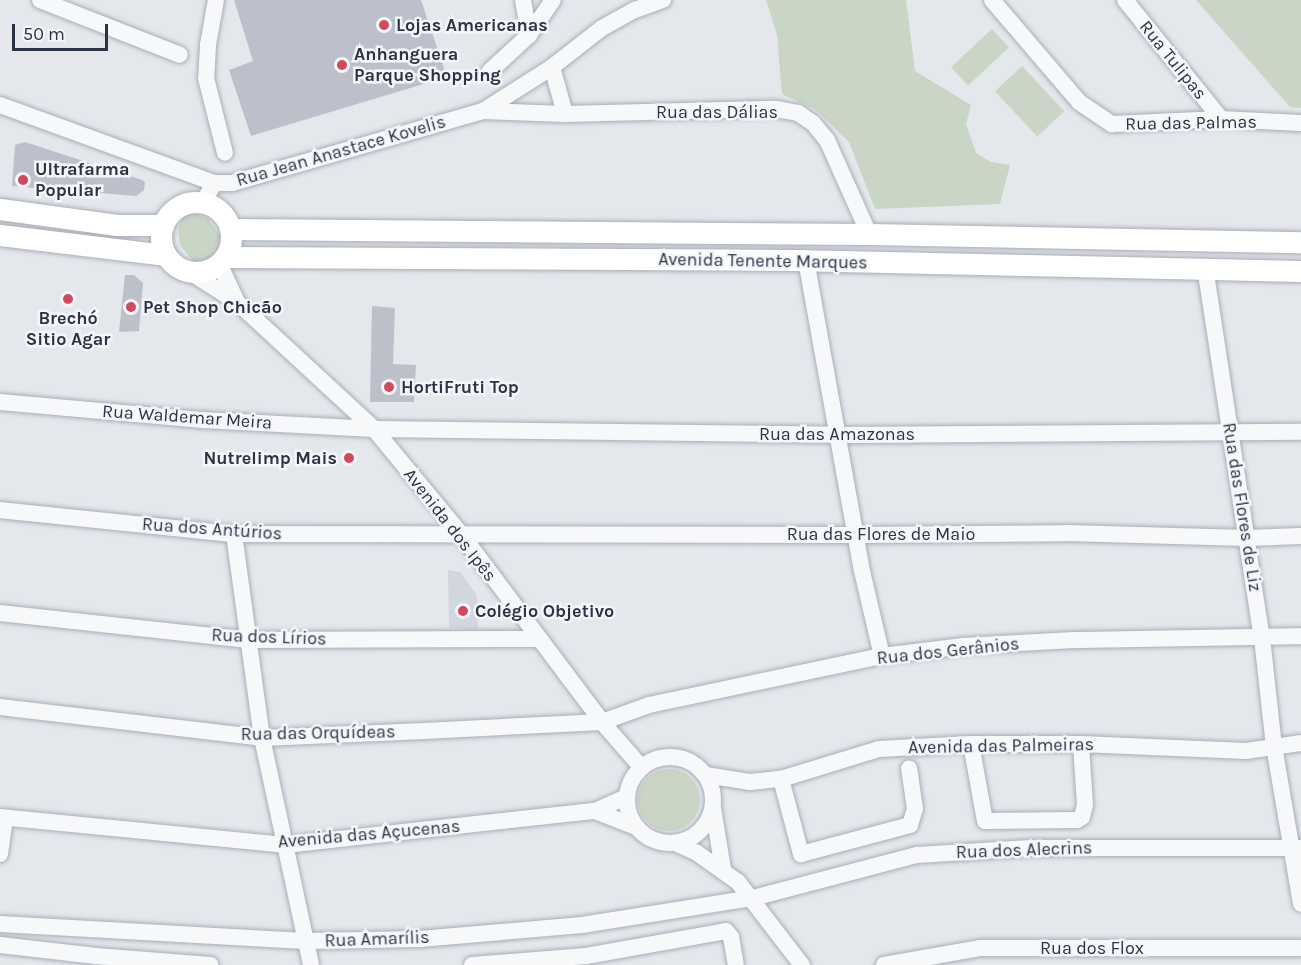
<!DOCTYPE html>
<meta charset="utf-8">
<style>
body{margin:0}
#map{position:relative;width:1301px;height:965px;overflow:hidden;background:#e4e7ec;font-family:Karla,sans-serif}
div>[style]{position:absolute}
.built>*{inset:0;background:#d2d6de}
.green>*{inset:0;background:#c9d6c5;transform-origin:0 0}
.round{border-radius:50%}
.building>*{inset:0;background:#bbc0ca}
.roads{filter:drop-shadow(0 0 2px #a9aeb7) drop-shadow(0 0 2px #a9aeb7)}
.minor>*{height:16px;margin:-8px;padding:0 8px;transform-origin:8px;border-radius:8px;background:#f7f8fa}
.minor>.ring{margin:-8px;padding:0;box-sizing:content-box;background:none;border:16px solid #f7f8fa;border-radius:50%}
.major>*{height:21px;margin:-10.5px;padding:0 10.5px;transform-origin:10.5px;border-radius:10.5px;background:#fff}
.major>.ring{margin:-10.5px;padding:0;box-sizing:content-box;background:none;border:21px solid #fff;border-radius:50%}
.dots>*{width:16px;height:16px;translate:-50% -50%;box-sizing:border-box;border:3px solid #f4f6f9;border-radius:50%}
span{translate:-50% -50%;white-space:nowrap;text-align:center;line-height:1.15;-webkit-text-stroke:5px #f4f6f9;paint-order:stroke}
.poi-label{font-size:18px;color:#2b3445;font-weight:700}
.left{translate:0 -50%;text-align:left}
.right{translate:-100% -50%;text-align:right}
.street-label{font-size:18px;color:#2b3445}
.scale{position:absolute;left:12px;top:24px;width:96px;height:27px;box-sizing:border-box;border:3px solid #2b3445;border-top:0;padding-left:8px;font-size:18px;line-height:21px;white-space:nowrap;color:#2b3445;-webkit-text-stroke:4px #f4f6f9;paint-order:stroke}
</style>
<div id="map">
<div class="built">
<i style="clip-path:polygon(448px 570px,460px 572px,477px 595px,478px 629px,449px 628px)"></i>
</div>
<div class="green">
<i style="clip-path:polygon(766px 0,906px 0,915px 71px,971px 105px,966px 124px,976px 153px,991px 162px,1010px 165px,1000px 204px,875px 209px,849px 142px,816px 110px,782px 94px,777px 35px)"></i>
<i style="clip-path:polygon(1196px 0,1301px 0,1301px 108px,1290px 107px)"></i>
<i style="left:992px;top:29px;width:25px;height:56px;rotate:47deg"></i>
<i style="left:1022px;top:66px;width:62px;height:37px;rotate:47deg"></i>
<i style="clip-path:polygon(189px 214px,197px 214px,208px 219px,222px 238px,220px 252px,207px 264px,192px 260px,180px 245px,178px 230px,182px 219px)"></i>
<i class="round" style="left:638px;top:769px;width:62px;height:62px"></i>
</div>
<div class="building">
<i style="clip-path:polygon(234px 0,421px 0,447px 77px,251px 136px,229px 70px,253px 61px)"></i>
<i style="clip-path:polygon(25px 142px,142px 180px,145px 182px,144px 190px,136px 196px,12px 186px,15px 145px)"></i>
<i style="clip-path:polygon(125px 275px,134px 275px,143px 283px,139px 331px,119px 332px)"></i>
<i style="clip-path:polygon(372px 306px,395px 308px,393px 364px,416px 365px,414px 402px,370px 402px)"></i>
</div>
<div class="roads">
<div class="minor">
<i style="left:40px;top:0;width:150px;rotate:21.4deg"></i>
<i style="left:216px;top:0;width:46px;rotate:100.1deg"></i>
<i style="left:208px;top:45px;width:33px;rotate:93deg"></i>
<i style="left:206px;top:78px;width:77px;rotate:75.8deg"></i>
<i style="left:523px;top:0;width:36px;rotate:80deg"></i>
<i style="left:992px;top:0;width:134px;rotate:49.5deg"></i>
<i style="left:1079px;top:102px;width:40px;rotate:34deg"></i>
<i style="left:1112px;top:124px;width:109px;rotate:-2.6deg"></i>
<i style="left:1221px;top:119px;width:80px;rotate:2.9deg"></i>
<i style="left:1125px;top:0;width:153px;rotate:51.1deg"></i>
<i style="left:552px;top:67px;width:49px;rotate:74.5deg"></i>
<i style="left:490px;top:71px;width:53px;rotate:-42.7deg"></i>
<i style="left:529px;top:35px;width:42px;rotate:-55.6deg"></i>
<i style="left:0;top:105px;width:228px;rotate:20deg"></i>
<i style="left:214px;top:183px;width:18px"></i>
<i style="left:232px;top:183px;width:261px;rotate:-16deg"></i>
<i style="left:483px;top:111px;width:82px;rotate:-32.5deg"></i>
<i style="left:552px;top:67px;width:63px;rotate:-38deg"></i>
<i style="left:602px;top:28px;width:38px;rotate:-29deg"></i>
<i style="left:635px;top:10px;width:30px;rotate:-20deg"></i>
<i style="left:483px;top:111px;width:82px;rotate:2.1deg"></i>
<i style="left:565px;top:114px;width:211px;rotate:-1.4deg"></i>
<i style="left:776px;top:109px;width:22px;rotate:10deg"></i>
<i style="left:798px;top:113px;width:18px;rotate:34deg"></i>
<i style="left:813px;top:123px;width:22px;rotate:51deg"></i>
<i style="left:827px;top:140px;width:103px;rotate:65.9deg"></i>
<i style="left:203px;top:203px;width:23px;rotate:-61deg"></i>
<i style="left:806px;top:260px;width:316px;rotate:79.8deg"></i>
<i style="left:862px;top:571px;width:87px;rotate:76.8deg"></i>
<i style="left:219px;top:263px;width:43px;rotate:65.2deg"></i>
<i style="left:1205px;top:267px;width:375px;rotate:81.3deg"></i>
<i style="left:1262px;top:638px;width:109px;rotate:83.7deg"></i>
<i style="left:1274px;top:746px;width:160px;rotate:80.3deg"></i>
<i style="left:188px;top:271px;width:58px;rotate:32.3deg"></i>
<i style="left:237px;top:302px;width:187px;rotate:42.8deg"></i>
<i style="left:374px;top:429px;width:136px;rotate:50.4deg"></i>
<i style="left:461px;top:534px;width:235px;rotate:53.1deg"></i>
<i style="left:602px;top:722px;width:60px;rotate:49.1deg"></i>
<i style="left:0;top:402px;width:204px;rotate:5.1deg"></i>
<i style="left:203px;top:420px;width:171px;rotate:3deg"></i>
<i style="left:374px;top:429px;width:465px;rotate:0.7deg"></i>
<i style="left:839px;top:435px;width:462px;rotate:-0.4deg"></i>
<i style="left:0;top:510px;width:235px;rotate:5.9deg"></i>
<i style="left:234px;top:534px;width:622px;rotate:0.09deg"></i>
<i style="left:856px;top:535px;width:210px;rotate:-0.5deg"></i>
<i style="left:1066px;top:533px;width:181px;rotate:1.6deg"></i>
<i style="left:1247px;top:538px;width:54px;rotate:-2.1deg"></i>
<i style="left:234px;top:534px;width:206px;rotate:82.2deg"></i>
<i style="left:262px;top:738px;width:232px;rotate:77.8deg"></i>
<i style="left:0;top:613px;width:248px;rotate:6.2deg"></i>
<i style="left:247px;top:640px;width:292px;rotate:-0.2deg"></i>
<i style="left:0;top:707px;width:264px;rotate:6.7deg"></i>
<i style="left:262px;top:738px;width:162px;rotate:-2.5deg"></i>
<i style="left:424px;top:731px;width:178px;rotate:-2.9deg"></i>
<i style="left:602px;top:722px;width:50px;rotate:-19.9deg"></i>
<i style="left:649px;top:705px;width:238px;rotate:-11.9deg"></i>
<i style="left:882px;top:656px;width:82px;rotate:-7deg"></i>
<i style="left:963px;top:646px;width:111px;rotate:-3.1deg"></i>
<i style="left:1074px;top:640px;width:227px;rotate:-1deg"></i>
<i style="left:971px;top:744px;width:78px;rotate:79.7deg"></i>
<i style="left:985px;top:821px;width:92px;rotate:-0.6deg"></i>
<i style="left:1077px;top:820px;width:6px;rotate:-31deg"></i>
<i style="left:1082px;top:817px;width:12px;rotate:-76deg"></i>
<i style="left:1085px;top:805px;width:61px;rotate:-93.8deg"></i>
<i class="ring" style="left:627px;top:757px;width:70px;height:70px"></i>
<i style="left:706px;top:775px;width:45px;rotate:9deg"></i>
<i style="left:750px;top:782px;width:31px;rotate:-6deg"></i>
<i style="left:781px;top:779px;width:102px;rotate:-17deg"></i>
<i style="left:879px;top:749px;width:92px;rotate:-3.1deg"></i>
<i style="left:971px;top:744px;width:110px"></i>
<i style="left:1081px;top:744px;width:165px;rotate:2.4deg"></i>
<i style="left:1246px;top:751px;width:56px;rotate:-8.3deg"></i>
<i style="left:781px;top:779px;width:78px;rotate:75.1deg"></i>
<i style="left:801px;top:854px;width:113px;rotate:-14.9deg"></i>
<i style="left:910px;top:825px;width:17px;rotate:-73deg"></i>
<i style="left:915px;top:809px;width:41px;rotate:-98.3deg"></i>
<i style="left:713px;top:808px;width:62px;rotate:80.7deg"></i>
<i style="left:595px;top:811px;width:44px;rotate:21.3deg"></i>
<i style="left:0;top:817px;width:286px;rotate:5.6deg"></i>
<i style="left:285px;top:845px;width:312px;rotate:-6.3deg"></i>
<i style="left:595px;top:811px;width:35px;rotate:-24deg"></i>
<i style="left:675px;top:843px;width:24px;rotate:24deg"></i>
<i style="left:697px;top:853px;width:50px;rotate:35.3deg"></i>
<i style="left:738px;top:882px;width:105px;rotate:52.4deg"></i>
<i style="left:0;top:854px;width:36px;rotate:-82deg"></i>
<i style="left:0;top:924px;width:305px;rotate:3.2deg"></i>
<i style="left:305px;top:941px;width:115px;rotate:-1deg"></i>
<i style="left:420px;top:939px;width:163px;rotate:-4.9deg"></i>
<i style="left:582px;top:925px;width:173px;rotate:-9deg"></i>
<i style="left:753px;top:898px;width:170px;rotate:-14.7deg"></i>
<i style="left:917px;top:855px;width:114px;rotate:-3.5deg"></i>
<i style="left:1031px;top:848px;width:270px"></i>
<i style="left:0;top:945px;width:97px;rotate:6.5deg"></i>
<i style="left:96px;top:956px;width:115px;rotate:4.5deg"></i>
<i style="left:472px;top:965px;width:114px;rotate:-4.5deg"></i>
<i style="left:586px;top:956px;width:142px;rotate:-10.1deg"></i>
<i style="left:726px;top:931px;width:8px;rotate:50deg"></i>
<i style="left:731px;top:937px;width:28px;rotate:80deg"></i>
<i style="left:884px;top:965px;width:97px;rotate:-10deg"></i>
<i style="left:980px;top:948px;width:321px"></i>
</div>
<div class="major">
<i class="ring" style="left:161px;top:202px;width:49px;height:49px"></i>
<i style="left:0;top:209px;width:118px;rotate:7.8deg"></i>
<i style="left:117px;top:225px;width:46px"></i>
<i style="left:230px;top:229px;width:639px;rotate:0.45deg"></i>
<i style="left:869px;top:234px;width:432px;rotate:1.1deg"></i>
<i style="left:0;top:235px;width:166px;rotate:6.9deg"></i>
<i style="left:225px;top:257px;width:568px;rotate:0.3deg"></i>
<i style="left:793px;top:260px;width:508px;rotate:1.24deg"></i>
</div>
</div>
<div class="dots">
<i style="left:384px;top:25px;background:#d1495b"></i>
<i style="left:342px;top:65px;background:#d1495b"></i>
<i style="left:23px;top:180px;background:#d1495b"></i>
<i style="left:68px;top:299px;background:#d1495b"></i>
<i style="left:131px;top:307px;background:#d1495b"></i>
<i style="left:389px;top:387px;background:#d1495b"></i>
<i style="left:349px;top:458px;background:#d1495b"></i>
<i style="left:463px;top:611px;background:#d1495b"></i>
</div>
<div class="poi-label">
<span class="left" style="left:396px;top:25px">Lojas Americanas</span>
<span class="left" style="left:354px;top:65px">Anhanguera<br>Parque Shopping</span>
<span class="left" style="left:35px;top:180px">Ultrafarma<br>Popular</span>
<span class="left" style="left:143px;top:307px">Pet Shop Chicão</span>
<span style="left:68px;top:329px">Brechó<br>Sitio Agar</span>
<span class="left" style="left:401px;top:387px">HortiFruti Top</span>
<span class="right" style="left:337px;top:458px">Nutrelimp Mais</span>
<span class="left" style="left:475px;top:611px">Colégio Objetivo</span>
</div>
<div class="street-label">
<span style="left:1173px;top:60px;rotate:51deg">Rua Tulipas</span>
<span style="left:717px;top:112px">Rua das Dálias</span>
<span style="left:1191px;top:123px;rotate:-1deg">Rua das Palmas</span>
<span style="left:341px;top:151px;rotate:-16deg">Rua Jean Anastace Kovelis</span>
<span style="left:763px;top:261px;rotate:1deg">Avenida Tenente Marques</span>
<span style="left:187px;top:417px;rotate:4deg">Rua Waldemar Meira</span>
<span style="left:837px;top:434px">Rua das Amazonas</span>
<span style="left:1242px;top:507px;rotate:81deg">Rua das Flores de Liz</span>
<span style="left:450px;top:525px;rotate:52deg">Avenida dos Ipês</span>
<span style="left:212px;top:529px;rotate:4deg">Rua dos Antúrios</span>
<span style="left:881px;top:534px">Rua das Flores de Maio</span>
<span style="left:269px;top:637px;rotate:2deg">Rua dos Lírios</span>
<span style="left:948px;top:651px;rotate:-6deg">Rua dos Gerânios</span>
<span style="left:318px;top:733px;rotate:-1deg">Rua das Orquídeas</span>
<span style="left:1001px;top:746px;rotate:-1deg">Avenida das Palmeiras</span>
<span style="left:369px;top:834px;rotate:-5deg">Avenida das Açucenas</span>
<span style="left:1024px;top:850px;rotate:-2deg">Rua dos Alecrins</span>
<span style="left:377px;top:939px;rotate:-2deg">Rua Amarílis</span>
<span style="left:1092px;top:948px">Rua dos Flox</span>
</div>
<div class="scale">50 m</div>
</div>
